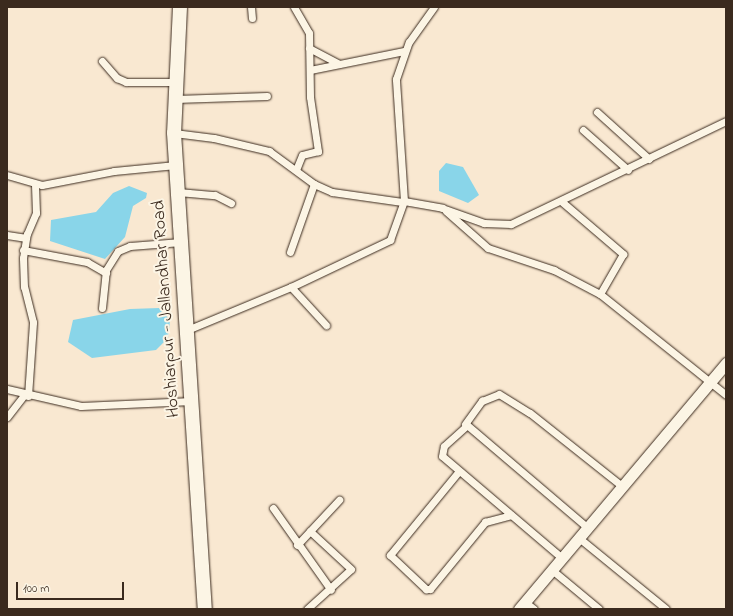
<!DOCTYPE html>
<style>
body{margin:0}
#map{position:relative;width:733px;height:616px;overflow:hidden;background:#f9e8d1;font-family:"Indie Flower",sans-serif}
div>[style]{position:absolute}
.water>*{inset:0;background:#89d5e9}
.roads{filter:drop-shadow(0 0 1px #3b2a1e) drop-shadow(0 0 1px #3b2a1e)}
.street>*{height:7px;margin:-3.5px;padding:0 3.5px;transform-origin:3.5px;border-radius:3.5px;background:#fcf5e5}
.secondary>*{height:11px;margin:-5.5px;padding:0 5.5px;transform-origin:5.5px;border-radius:5.5px;background:#fcf5e5}
.highway>*{height:14px;margin:-7px;padding:0 7px;transform-origin:7px;border-radius:7px;background:#fcf5e5}
span{translate:-50% -50%;white-space:nowrap;text-align:center;line-height:1.15;-webkit-text-stroke:4px #fcf5e5;paint-order:stroke}
.street-label{font-size:18px;color:#3b2a1e}
.frame{position:absolute;inset:0;border:8px solid #3b2a1e;pointer-events:none}
.scale{position:absolute;left:16px;top:582px;width:108px;height:18px;box-sizing:border-box;border:2px solid #3b2a1e;border-top:0;padding-left:5px;font-size:12px;line-height:14px;white-space:nowrap;color:#3b2a1e;-webkit-text-stroke:3px #fcf5e5;paint-order:stroke}
</style>
<div id="map">
<div class="water">
<i style="clip-path:polygon(446px 163px,463px 167px,479px 195px,468px 203px,439px 191px,439px 171px)"></i>
<i style="clip-path:polygon(129px 186px,147px 193px,146px 198px,133px 206px,125px 237px,105px 259px,50px 241px,51px 220px,96px 212px,113px 193px)"></i>
<i style="clip-path:polygon(159px 308px,170px 320px,168px 338px,156px 350px,92px 358px,68px 342px,73px 320px,130px 309px)"></i>
</div>
<div class="roads">
<div class="street">
<i style="left:251px;top:7px;width:11px;rotate:85deg"></i>
<i style="left:294px;top:7px;width:30px;rotate:60deg"></i>
<i style="left:309px;top:33px;width:64px;rotate:89.1deg"></i>
<i style="left:310px;top:97px;width:55px;rotate:81.6deg"></i>
<i style="left:318px;top:151px;width:16px;rotate:166deg"></i>
<i style="left:302px;top:155px;width:16px;rotate:112deg"></i>
<i style="left:309px;top:48px;width:34px;rotate:28deg"></i>
<i style="left:102px;top:61px;width:23px;rotate:49deg"></i>
<i style="left:117px;top:78px;width:10px;rotate:24deg"></i>
<i style="left:126px;top:82px;width:50px"></i>
<i style="left:310px;top:70px;width:96px;rotate:-11.4deg"></i>
<i style="left:175px;top:99px;width:92px;rotate:-1.9deg"></i>
<i style="left:597px;top:112px;width:70px;rotate:42.1deg"></i>
<i style="left:583px;top:130px;width:60px;rotate:41.6deg"></i>
<i style="left:174px;top:133px;width:40px;rotate:7.1deg"></i>
<i style="left:214px;top:138px;width:57px;rotate:13.3deg"></i>
<i style="left:269px;top:151px;width:56px;rotate:36.3deg"></i>
<i style="left:314px;top:184px;width:20px;rotate:24deg"></i>
<i style="left:332px;top:192px;width:71px;rotate:8.1deg"></i>
<i style="left:7px;top:175px;width:36px;rotate:16deg"></i>
<i style="left:42px;top:185px;width:73px;rotate:-11deg"></i>
<i style="left:114px;top:171px;width:62px;rotate:-5.5deg"></i>
<i style="left:178px;top:192px;width:37px;rotate:5deg"></i>
<i style="left:215px;top:195px;width:18px;rotate:27deg"></i>
<i style="left:404px;top:201px;width:122px;rotate:-93.8deg"></i>
<i style="left:396px;top:79px;width:39px;rotate:-71deg"></i>
<i style="left:409px;top:42px;width:43px;rotate:-54.5deg"></i>
<i style="left:561px;top:201px;width:82px;rotate:40.5deg"></i>
<i style="left:623px;top:254px;width:46px;rotate:119.9deg"></i>
<i style="left:446px;top:211px;width:56px;rotate:41.4deg"></i>
<i style="left:488px;top:248px;width:70px;rotate:18.4deg"></i>
<i style="left:554px;top:270px;width:52px;rotate:27.6deg"></i>
<i style="left:600px;top:294px;width:161px;rotate:38.7deg"></i>
<i style="left:7px;top:235px;width:18px;rotate:9deg"></i>
<i style="left:23px;top:250px;width:65px;rotate:10.6deg"></i>
<i style="left:87px;top:262px;width:22px;rotate:30deg"></i>
<i style="left:290px;top:252px;width:72px;rotate:-70.6deg"></i>
<i style="left:291px;top:287px;width:52px;rotate:47.4deg"></i>
<i style="left:102px;top:308px;width:38px;rotate:-84deg"></i>
<i style="left:106px;top:270px;width:22px;rotate:-58deg"></i>
<i style="left:118px;top:251px;width:13px;rotate:-23deg"></i>
<i style="left:130px;top:246px;width:51px;rotate:-4.5deg"></i>
<i style="left:187px;top:330px;width:113px;rotate:-22.5deg"></i>
<i style="left:291px;top:287px;width:110px;rotate:-25.4deg"></i>
<i style="left:390px;top:240px;width:41px;rotate:-70.3deg"></i>
<i style="left:404px;top:201px;width:39px;rotate:10deg"></i>
<i style="left:442px;top:208px;width:45px;rotate:19.7deg"></i>
<i style="left:484px;top:223px;width:27px;rotate:2deg"></i>
<i style="left:511px;top:224px;width:238px;rotate:-25.6deg"></i>
<i style="left:7px;top:389px;width:76px;rotate:12.9deg"></i>
<i style="left:81px;top:406px;width:111px;rotate:-2.6deg"></i>
<i style="left:28px;top:396px;width:74px;rotate:-86.1deg"></i>
<i style="left:33px;top:322px;width:36px;rotate:-104deg"></i>
<i style="left:24px;top:287px;width:29px;rotate:-92deg"></i>
<i style="left:23px;top:258px;width:24px;rotate:-81deg"></i>
<i style="left:27px;top:234px;width:23px;rotate:-67deg"></i>
<i style="left:36px;top:213px;width:29px;rotate:-92deg"></i>
<i style="left:7px;top:417px;width:28px;rotate:-52deg"></i>
<i style="left:465px;top:424px;width:29px;rotate:-54deg"></i>
<i style="left:482px;top:401px;width:18px;rotate:-22deg"></i>
<i style="left:499px;top:394px;width:36px;rotate:32deg"></i>
<i style="left:530px;top:413px;width:119px;rotate:38.5deg"></i>
<i style="left:459px;top:471px;width:109px;rotate:129.4deg"></i>
<i style="left:390px;top:555px;width:50px;rotate:43.4deg"></i>
<i style="left:426px;top:589px;width:4px"></i>
<i style="left:430px;top:589px;width:87px;rotate:-50.6deg"></i>
<i style="left:485px;top:522px;width:27px;rotate:-15deg"></i>
<i style="left:273px;top:508px;width:100px;rotate:54.7deg"></i>
<i style="left:579px;top:538px;width:112px;rotate:39.2deg"></i>
<i style="left:297px;top:545px;width:62px;rotate:-47deg"></i>
<i style="left:562px;top:558px;width:157px;rotate:-139.6deg"></i>
<i style="left:442px;top:456px;width:10px;rotate:-79deg"></i>
<i style="left:444px;top:446px;width:31px;rotate:-42deg"></i>
<i style="left:467px;top:425px;width:159px;rotate:40.4deg"></i>
<i style="left:552px;top:570px;width:61px;rotate:39.7deg"></i>
<i style="left:525px;top:602px;width:11px;rotate:38deg"></i>
<i style="left:307px;top:609px;width:59px;rotate:-42.3deg"></i>
<i style="left:351px;top:569px;width:56px;rotate:-137.2deg"></i>
</div>
<div class="secondary">
<i style="left:519px;top:609px;width:322px;rotate:-49.9deg"></i>
</div>
<div class="highway">
<i style="left:180px;top:7px;width:126px;rotate:92.7deg"></i>
<i style="left:174px;top:133px;width:477px;rotate:86.3deg"></i>
</div>
</div>
<div class="street-label">
<span style="left:167px;top:309px;rotate:-94deg">Hoshiarpur - Jallandhar Road</span>
</div>
<div class="frame"></div>
<div class="scale">100 m</div>
</div>
